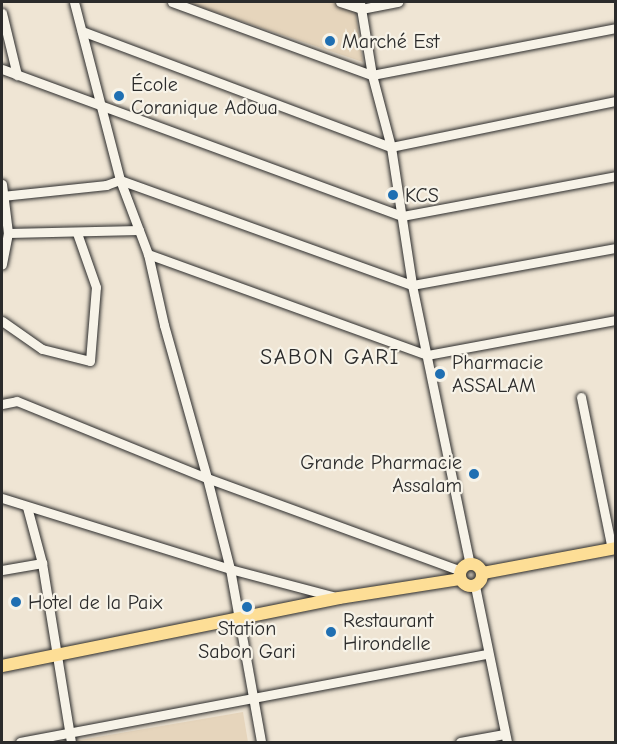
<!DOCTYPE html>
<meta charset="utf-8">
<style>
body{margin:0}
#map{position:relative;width:617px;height:744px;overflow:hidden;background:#efe5d4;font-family:"Comic Neue",sans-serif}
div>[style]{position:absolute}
.built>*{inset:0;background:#e6d5bc}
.roads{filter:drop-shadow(0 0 2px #2b2b2b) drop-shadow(0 0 2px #2b2b2b)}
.minor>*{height:9px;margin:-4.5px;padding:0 4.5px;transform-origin:4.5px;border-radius:4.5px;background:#f7f3e8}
.major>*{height:12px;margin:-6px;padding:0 6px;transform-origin:6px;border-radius:6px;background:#fdde96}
.major>.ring{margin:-6px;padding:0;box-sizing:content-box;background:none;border:12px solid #fdde96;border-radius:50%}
.dots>*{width:16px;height:16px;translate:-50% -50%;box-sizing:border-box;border:3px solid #f7f3e8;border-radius:50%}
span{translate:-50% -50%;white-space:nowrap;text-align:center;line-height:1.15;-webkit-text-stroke:4.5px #f7f3e8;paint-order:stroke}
.poi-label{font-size:20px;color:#2b2b2b}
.left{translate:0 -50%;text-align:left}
.right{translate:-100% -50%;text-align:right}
.quarter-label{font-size:22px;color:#2b2b2b;letter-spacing:1.5px}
.frame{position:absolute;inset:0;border:3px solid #2b2b2b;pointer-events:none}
</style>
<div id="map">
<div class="built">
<i style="clip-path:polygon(185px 2px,354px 2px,363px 62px,238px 20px)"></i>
<i style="clip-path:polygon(243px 712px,248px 742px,74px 741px)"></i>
</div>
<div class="roads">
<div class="minor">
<i style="left:74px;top:2px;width:184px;rotate:75.5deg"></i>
<i style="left:120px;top:180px;width:79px;rotate:69.3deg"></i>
<i style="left:148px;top:254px;width:73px;rotate:77.3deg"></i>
<i style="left:164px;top:325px;width:159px;rotate:74.3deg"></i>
<i style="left:207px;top:478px;width:94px;rotate:75.8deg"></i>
<i style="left:230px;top:569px;width:176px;rotate:79.8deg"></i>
<i style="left:172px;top:2px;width:213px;rotate:20.1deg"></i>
<i style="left:372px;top:75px;width:248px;rotate:-10.9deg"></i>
<i style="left:340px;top:2px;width:22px;rotate:18deg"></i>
<i style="left:361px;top:9px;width:38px;rotate:-11deg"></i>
<i style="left:360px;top:2px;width:74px;rotate:80.7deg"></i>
<i style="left:372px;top:75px;width:74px;rotate:75.2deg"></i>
<i style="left:391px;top:147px;width:140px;rotate:81.3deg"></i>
<i style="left:412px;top:285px;width:285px;rotate:78.3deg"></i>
<i style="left:2px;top:13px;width:64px;rotate:76.4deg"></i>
<i style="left:82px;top:31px;width:330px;rotate:20.6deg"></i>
<i style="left:391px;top:147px;width:230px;rotate:-11.6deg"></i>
<i style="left:2px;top:69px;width:426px;rotate:20.2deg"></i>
<i style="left:402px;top:216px;width:218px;rotate:-10.6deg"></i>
<i style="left:2px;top:184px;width:49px;rotate:83deg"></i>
<i style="left:8px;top:233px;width:32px;rotate:101deg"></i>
<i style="left:2px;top:196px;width:105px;rotate:-6deg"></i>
<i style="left:106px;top:185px;width:15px;rotate:-20deg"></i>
<i style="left:120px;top:180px;width:310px;rotate:19.8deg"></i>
<i style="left:412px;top:285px;width:207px;rotate:-10.3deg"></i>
<i style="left:8px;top:233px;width:131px;rotate:-1.3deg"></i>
<i style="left:148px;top:254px;width:297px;rotate:19.9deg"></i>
<i style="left:427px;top:355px;width:192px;rotate:-10.5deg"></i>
<i style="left:2px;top:321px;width:49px;rotate:35deg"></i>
<i style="left:42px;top:349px;width:49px;rotate:14deg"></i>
<i style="left:90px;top:361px;width:74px;rotate:-85.4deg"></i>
<i style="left:96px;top:287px;width:57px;rotate:-109.4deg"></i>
<i style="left:581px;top:397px;width:155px;rotate:78.5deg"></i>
<i style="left:2px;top:404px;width:15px;rotate:-11deg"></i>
<i style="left:17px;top:401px;width:205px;rotate:22.1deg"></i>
<i style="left:207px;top:478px;width:270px;rotate:20.1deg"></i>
<i style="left:2px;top:498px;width:239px;rotate:17.3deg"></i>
<i style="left:230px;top:569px;width:110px;rotate:14.8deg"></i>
<i style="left:27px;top:507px;width:58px;rotate:75deg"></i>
<i style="left:42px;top:563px;width:181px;rotate:80.8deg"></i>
<i style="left:2px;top:570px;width:41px;rotate:-9.9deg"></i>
<i style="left:475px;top:586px;width:159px;rotate:78.4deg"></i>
<i style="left:20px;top:742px;width:475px;rotate:-10.7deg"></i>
<i style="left:460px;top:742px;width:45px;rotate:-10.3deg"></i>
</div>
<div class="major">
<i class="ring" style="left:460px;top:564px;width:10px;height:10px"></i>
<i style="left:483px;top:573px;width:135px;rotate:-10.6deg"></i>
<i style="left:2px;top:666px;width:344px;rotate:-11.4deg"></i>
<i style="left:339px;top:598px;width:122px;rotate:-8.9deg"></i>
</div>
</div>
<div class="dots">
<i style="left:330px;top:41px;background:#1f6fb2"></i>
<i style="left:119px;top:96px;background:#1f6fb2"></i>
<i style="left:393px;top:195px;background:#1f6fb2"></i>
<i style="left:440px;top:374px;background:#1f6fb2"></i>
<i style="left:474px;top:474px;background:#1f6fb2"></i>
<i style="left:16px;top:602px;background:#1f6fb2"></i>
<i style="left:247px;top:607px;background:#1f6fb2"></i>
<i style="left:331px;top:632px;background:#1f6fb2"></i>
</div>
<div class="poi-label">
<span class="left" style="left:342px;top:41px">Marché Est</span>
<span class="left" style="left:131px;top:96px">École<br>Coranique Adoua</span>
<span class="left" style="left:405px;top:195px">KCS</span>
<span class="left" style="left:452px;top:374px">Pharmacie<br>ASSALAM</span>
<span class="right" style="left:462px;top:474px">Grande Pharmacie<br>Assalam</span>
<span class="left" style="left:28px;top:602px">Hotel de la Paix</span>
<span class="left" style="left:343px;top:632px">Restaurant<br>Hirondelle</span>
<span style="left:247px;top:640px">Station<br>Sabon Gari</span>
</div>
<div class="quarter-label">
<span style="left:330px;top:358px">SABON GARI</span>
</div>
<div class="frame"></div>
</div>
